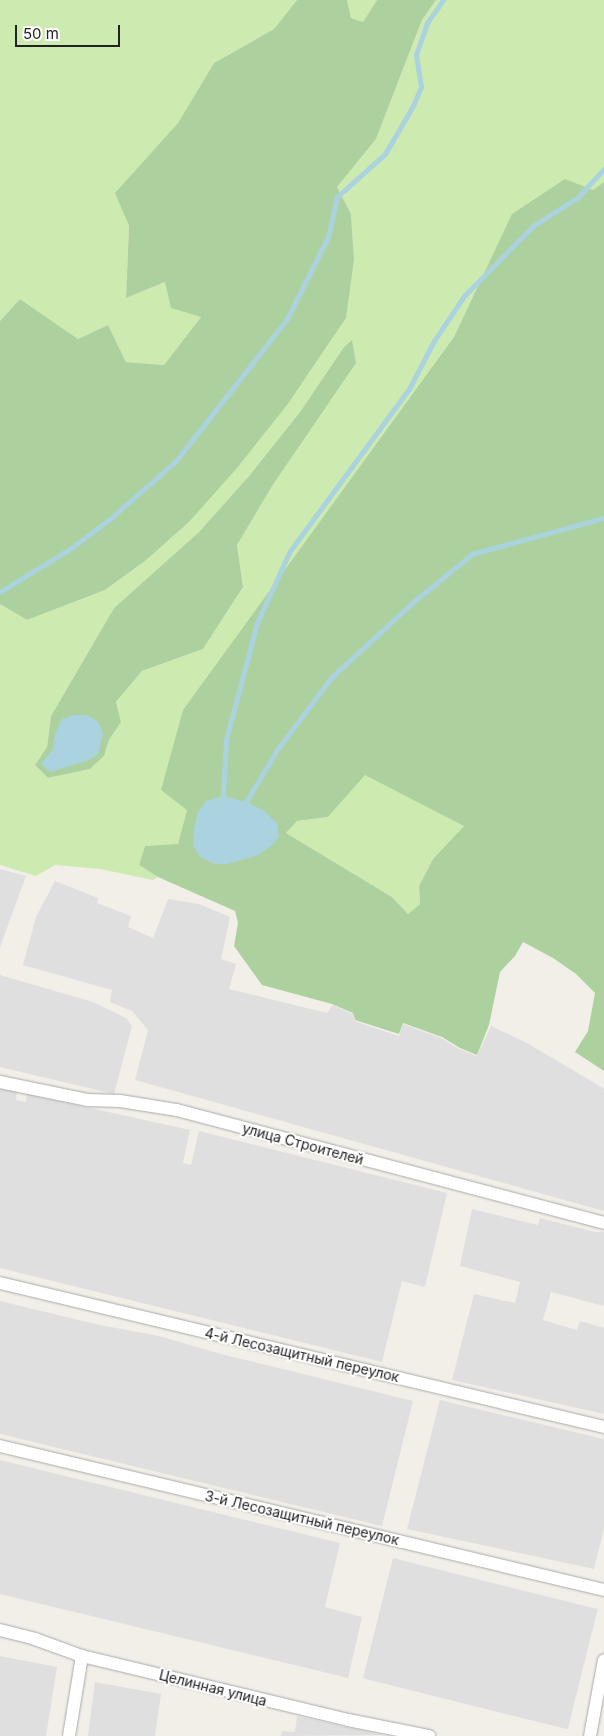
<!DOCTYPE html>
<meta charset="utf-8">
<style>
body{margin:0}
#map{position:relative;width:604px;height:1736px;overflow:hidden;background:#f2efe9;font-family:Inter,sans-serif}
div>[style]{position:absolute}
.residential>*{inset:0;background:#e0dfdf;transform-origin:0 0}
.grass>*{inset:0;background:#cdebb0}
.forest>*{inset:0;background:#add19e}
.water>*{inset:0;background:#aad3df}
.stream>*{height:4.5px;margin:-2.25px;padding:0 2.25px;transform-origin:2.25px;border-radius:2.25px;background:#aad3df}
.roads{filter:drop-shadow(0 0 1px #a9a9a9) drop-shadow(0 0 1px #a9a9a9)}
.street>*{height:12px;margin:-6px;padding:0 6px;transform-origin:6px;border-radius:6px;background:#fff}
span{translate:-50% -50%;white-space:nowrap;text-align:center;line-height:1.15;-webkit-text-stroke:4px #fff;paint-order:stroke}
.street-label{font-size:14px;color:#222}
.scale{position:absolute;left:15px;top:25px;width:105px;height:22px;box-sizing:border-box;border:2px solid #222;border-top:0;padding-left:6px;font-size:15px;line-height:18px;white-space:nowrap;color:#222;-webkit-text-stroke:4px #fff;paint-order:stroke}
</style>
<div id="map">
<div class="residential">
<i style="clip-path:polygon(0 869px,26px 876px,0 947px)"></i>
<i style="clip-path:polygon(55px 881px,98px 898px,97px 903px,131px 916px,128px 927px,153px 938px,168px 899px,199px 904px,230px 917px,221px 959px,236px 964px,229px 989px,327px 1013px,333px 1005px,353px 1014px,354px 1021px,399px 1036px,403px 1024px,441px 1038px,459px 1049px,477px 1056px,491px 1026px,527px 1043px,598px 1085px,604px 1089px,604px 1211px,135px 1080px,148px 1030px,132px 1011px,110px 1002px,112px 990px,23px 965px,36px 917px)"></i>
<i style="clip-path:polygon(0 975px,93px 1002px,126px 1018px,132px 1026px,114px 1094px,0 1067px)"></i>
<i style="clip-path:polygon(0 1088px,17px 1091px,16px 1100px,26px 1102px,27px 1094px,190px 1130px,183px 1163px,191px 1165px,199px 1131px,447px 1193px,425px 1287px,402px 1281px,382px 1362px,0 1268px)"></i>
<i style="clip-path:polygon(472px 1209px,538px 1225px,540px 1218px,595px 1232px,604px 1232px,604px 1306px,551px 1292px,543px 1320px,577px 1330px,580px 1321px,604px 1328px,604px 1414px,452px 1380px,474px 1294px,515px 1303px,520px 1282px,460px 1266px)"></i>
<i style="clip-path:polygon(0 1301px,95px 1324px,159px 1336px,221px 1354px,413px 1401px,382px 1526px,0 1434px)"></i>
<i style="clip-path:polygon(440px 1400px,604px 1439px,604px 1528px,594px 1569px,407px 1529px)"></i>
<i style="clip-path:polygon(0 1460px,340px 1543px,325px 1607px,362px 1617px,348px 1678px,0 1594px)"></i>
<i style="left:393px;top:1558px;width:211px;height:124px;rotate:14deg"></i>
<i style="clip-path:polygon(0 1656px,57px 1667px,46px 1736px,0 1736px)"></i>
<i style="clip-path:polygon(95px 1682px,161px 1694px,155px 1736px,88px 1736px)"></i>
<i style="clip-path:polygon(297px 1716px,382px 1735px,281px 1736px,282px 1731px,295px 1732px)"></i>
</div>
<div class="grass">
<i style="clip-path:polygon(0 0,297px 0,274px 29px,214px 63px,178px 123px,116px 193px,129px 226px,126px 298px,165px 282px,201px 317px,164px 365px,126px 362px,108px 325px,78px 339px,20px 299px,0 321px)"></i>
<i style="clip-path:polygon(347px 0,377px 0,363px 22px,351px 18px)"></i>
<i style="clip-path:polygon(evenodd,436px 0,604px 0,604px 182px,593px 190px,513px 214px,454px 337px,187px 810px,178px 845px,145px 846px,139px 865px,158px 877px,153px 880px,100px 869px,55px 865px,36px 876px,0 865px,0 604px,27px 620px,105px 590px,145px 561px,188px 523px,354px 259px,351px 214px,337px 187px,376px 139px,422px 20px,436px 0,352px 341px,274px 483px,237px 545px,243px 587px,203px 649px,142px 671px,116px 702px,121px 722px,109px 740px,104px 756px,90px 769px,48px 778px,35px 765px,47px 747px,51px 716px,114px 608px,199px 532px,249px 476px,300px 412px,344px 347px,352px 341px)"></i>
<i style="clip-path:polygon(365px 774px,465px 825px,433px 859px,419px 886px,420px 904px,408px 914px,392px 897px,286px 833px,297px 821px,328px 817px)"></i>
</div>
<div class="forest">
<i style="clip-path:polygon(297px 0,347px 0,351px 18px,363px 22px,377px 0,436px 0,422px 20px,376px 139px,337px 187px,351px 214px,354px 259px,346px 318px,287px 405px,237px 468px,188px 523px,145px 561px,105px 590px,27px 620px,0 604px,0 321px,20px 299px,78px 339px,108px 325px,126px 362px,164px 365px,201px 317px,171px 308px,165px 282px,126px 298px,129px 226px,115px 193px,178px 123px,214px 63px,274px 29px)"></i>
<i style="clip-path:polygon(evenodd,565px 179px,593px 190px,604px 182px,604px 1071px,575px 1052px,588px 1031px,595px 993px,576px 974px,553px 958px,523px 942px,515px 956px,500px 972px,489px 1025px,477px 1055px,460px 1048px,442px 1037px,403px 1023px,399px 1034px,355px 1020px,353px 1013px,332px 1004px,262px 985px,234px 946px,238px 923px,235px 911px,158px 877px,139px 865px,145px 846px,178px 844px,187px 810px,161px 790px,183px 710px,454px 337px,512px 214px,565px 179px,365px 775px,464px 826px,433px 859px,419px 886px,420px 904px,408px 914px,392px 897px,286px 833px,297px 821px,328px 817px,365px 775px)"></i>
<i style="clip-path:polygon(352px 340px,356px 363px,274px 483px,237px 545px,243px 587px,203px 649px,142px 671px,116px 702px,121px 722px,109px 740px,104px 756px,90px 769px,48px 778px,35px 765px,47px 747px,51px 716px,114px 608px,199px 532px,249px 476px,300px 412px,344px 347px)"></i>
</div>
<div class="water">
<i style="clip-path:polygon(74px 715px,87px 715px,98px 722px,103px 733px,98px 754px,89px 760px,50px 772px,41px 764px,53px 749px,55px 734px,62px 719px)"></i>
<i style="clip-path:polygon(223px 796px,246px 802px,263px 810px,277px 823px,279px 837px,271px 846px,256px 856px,227px 864px,215px 864px,200px 857px,193px 845px,194px 829px,198px 812px,206px 801px)"></i>
</div>
<div class="stream">
<i style="left:0;top:592px;width:82px;rotate:-31.6deg"></i>
<i style="left:70px;top:549px;width:51px;rotate:-37.1deg"></i>
<i style="left:111px;top:518px;width:86px;rotate:-41.2deg"></i>
<i style="left:176px;top:461px;width:180px;rotate:-52deg"></i>
<i style="left:287px;top:319px;width:92px;rotate:-63.4deg"></i>
<i style="left:328px;top:237px;width:41px;rotate:-77.3deg"></i>
<i style="left:337px;top:197px;width:64px;rotate:-41.9deg"></i>
<i style="left:385px;top:154px;width:56px;rotate:-59.7deg"></i>
<i style="left:413px;top:106px;width:21px;rotate:-67deg"></i>
<i style="left:421px;top:87px;width:32px;rotate:-99deg"></i>
<i style="left:416px;top:55px;width:34px;rotate:-71deg"></i>
<i style="left:427px;top:23px;width:28px;rotate:-55deg"></i>
<i style="left:223px;top:796px;width:56px;rotate:-86.9deg"></i>
<i style="left:226px;top:740px;width:62px;rotate:-75.1deg"></i>
<i style="left:242px;top:680px;width:59px;rotate:-75.3deg"></i>
<i style="left:257px;top:623px;width:79px;rotate:-65.4deg"></i>
<i style="left:290px;top:551px;width:201px;rotate:-53.7deg"></i>
<i style="left:409px;top:389px;width:54px;rotate:-62.5deg"></i>
<i style="left:434px;top:341px;width:54px;rotate:-56.3deg"></i>
<i style="left:464px;top:296px;width:98px;rotate:-45.4deg"></i>
<i style="left:533px;top:226px;width:52px;rotate:-32.5deg"></i>
<i style="left:577px;top:198px;width:40px;rotate:-47deg"></i>
<i style="left:246px;top:802px;width:61px;rotate:-59.2deg"></i>
<i style="left:277px;top:750px;width:91px;rotate:-53deg"></i>
<i style="left:332px;top:677px;width:108px;rotate:-42.7deg"></i>
<i style="left:411px;top:604px;width:79px;rotate:-39.3deg"></i>
<i style="left:472px;top:554px;width:137px;rotate:-15.3deg"></i>
</div>
<div class="roads">
<div class="street">
<i style="left:0;top:1082px;width:90px;rotate:11.6deg"></i>
<i style="left:88px;top:1100px;width:32px;rotate:2deg"></i>
<i style="left:120px;top:1101px;width:58px;rotate:9deg"></i>
<i style="left:177px;top:1110px;width:442px;rotate:14.8deg"></i>
<i style="left:0;top:1283px;width:621px;rotate:13.41deg"></i>
<i style="left:0;top:1446px;width:621px;rotate:13.41deg"></i>
<i style="left:0;top:1630px;width:36px;rotate:14deg"></i>
<i style="left:35px;top:1639px;width:50px;rotate:19.9deg"></i>
<i style="left:82px;top:1656px;width:274px;rotate:13.5deg"></i>
<i style="left:348px;top:1720px;width:83px;rotate:11.2deg"></i>
<i style="left:69px;top:1736px;width:81px;rotate:-80.8deg"></i>
<i style="left:590px;top:1736px;width:77px;rotate:-79.6deg"></i>
</div>
</div>
<div class="street-label">
<span style="left:303px;top:1144px;rotate:15deg">улица Строителей</span>
<span style="left:302px;top:1355px;rotate:13deg">4-й Лесозащитный переулок</span>
<span style="left:302px;top:1518px;rotate:13deg">3-й Лесозащитный переулок</span>
<span style="left:213px;top:1688px;rotate:14deg">Целинная улица</span>
</div>
<div class="scale">50 m</div>
</div>
